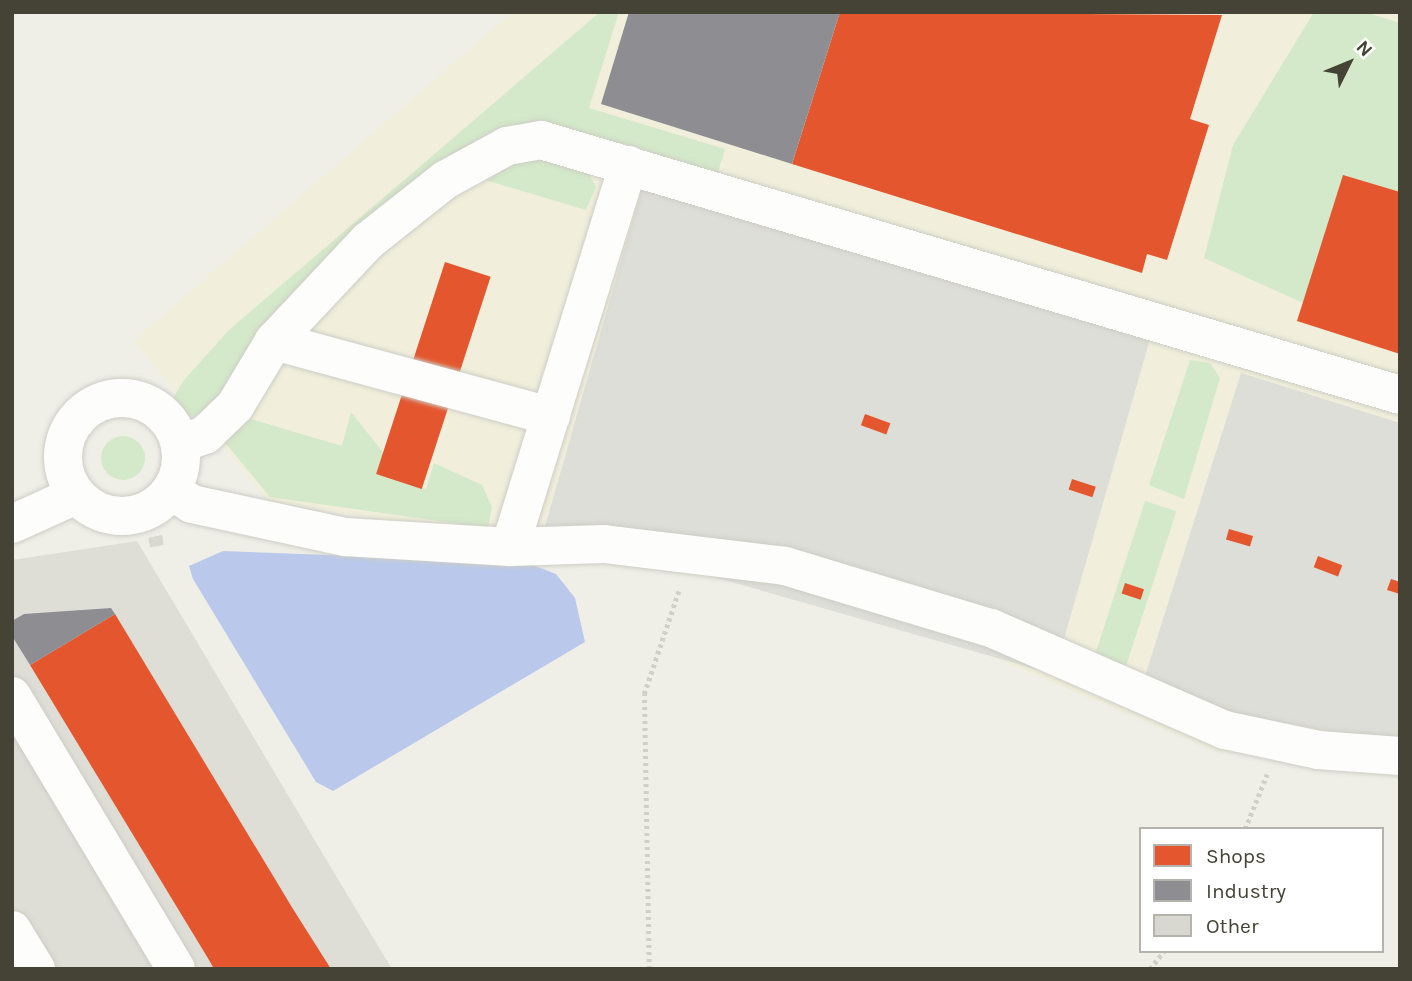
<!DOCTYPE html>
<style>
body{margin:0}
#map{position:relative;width:1412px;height:981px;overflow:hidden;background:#efefe8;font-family:Karla,sans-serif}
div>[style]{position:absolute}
.commercial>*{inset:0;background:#f1efdb}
.industrial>*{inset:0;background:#dfded6}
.green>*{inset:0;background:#d4e9c9;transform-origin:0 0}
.round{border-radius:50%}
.parking>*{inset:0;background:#deded8;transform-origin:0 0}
.water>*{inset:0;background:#bac9eb}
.shops>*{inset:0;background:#e4572e;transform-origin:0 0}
.industry>*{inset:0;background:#8d8d92}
.building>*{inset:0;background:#d8d8d1;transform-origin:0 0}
.path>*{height:4.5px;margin-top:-2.25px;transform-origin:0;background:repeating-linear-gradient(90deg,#d0cfca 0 3.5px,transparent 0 7px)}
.roads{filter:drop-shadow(0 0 2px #cdcdc6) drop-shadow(0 0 2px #cdcdc6)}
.minor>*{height:38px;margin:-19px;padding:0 19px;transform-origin:19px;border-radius:19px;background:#fdfdfc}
.minor>.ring{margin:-19px;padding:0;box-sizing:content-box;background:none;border:38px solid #fdfdfc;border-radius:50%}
span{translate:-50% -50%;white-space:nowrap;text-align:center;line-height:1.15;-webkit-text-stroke:7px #fff;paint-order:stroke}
.frame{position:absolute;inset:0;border:14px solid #444335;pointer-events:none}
.legend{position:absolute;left:1139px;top:827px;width:245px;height:126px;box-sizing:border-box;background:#fff;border:2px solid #b4b4ae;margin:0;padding:9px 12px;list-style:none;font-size:21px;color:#444335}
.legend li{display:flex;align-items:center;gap:14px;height:35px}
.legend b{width:35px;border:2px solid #b4b4ae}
.north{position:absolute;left:1314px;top:28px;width:70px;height:70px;-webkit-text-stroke:5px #fff;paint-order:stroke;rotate:47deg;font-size:19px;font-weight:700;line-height:28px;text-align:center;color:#444335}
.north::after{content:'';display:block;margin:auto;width:24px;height:32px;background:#444335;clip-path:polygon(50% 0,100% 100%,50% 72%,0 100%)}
</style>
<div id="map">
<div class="commercial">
<i style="clip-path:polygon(512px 12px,1400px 12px,1400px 773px,1213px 750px,904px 620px,656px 565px,268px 501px,133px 341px)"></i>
</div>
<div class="industrial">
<i style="clip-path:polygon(137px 541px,320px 849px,392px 969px,12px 969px,12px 560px)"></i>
</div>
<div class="green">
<i style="clip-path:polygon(600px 12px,619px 12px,589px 108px,725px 149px,716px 179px,572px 133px,438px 169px,213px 412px,186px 417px,177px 410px,171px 401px,184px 380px,229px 330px)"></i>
<i style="clip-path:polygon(1314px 12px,1365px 12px,1400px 23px,1400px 192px,1303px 303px,1204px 258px,1233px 145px)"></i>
<i style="clip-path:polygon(568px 155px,584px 165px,596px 187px,586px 210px,468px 175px,519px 158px)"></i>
<i style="clip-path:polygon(1190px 360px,1210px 363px,1220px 378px,1184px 499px,1149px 485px)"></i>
<i style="clip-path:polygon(351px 412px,386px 456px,381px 475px,426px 489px,434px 463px,482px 485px,492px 507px,488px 528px,270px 497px,222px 439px,251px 419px,342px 446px)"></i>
<i class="round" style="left:101px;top:436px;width:44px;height:44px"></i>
<i style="left:1145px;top:501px;width:33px;height:172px;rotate:18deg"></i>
</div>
<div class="parking">
<i style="left:642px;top:188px;width:530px;height:354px;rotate:16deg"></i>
<i style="clip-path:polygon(1241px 373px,1400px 423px,1400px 736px,1356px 736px,1233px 714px,1144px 679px)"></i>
</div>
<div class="water">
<i style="clip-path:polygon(223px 551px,525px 562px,556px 574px,575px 598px,585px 642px,333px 791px,316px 782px,193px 579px,189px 566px)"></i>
</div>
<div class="shops">
<i style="clip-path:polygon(840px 12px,1222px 15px,1190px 119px,1209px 125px,1167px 260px,1147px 254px,1142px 273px,792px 164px)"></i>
<i style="clip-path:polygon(1343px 175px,1400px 192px,1400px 354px,1297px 321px)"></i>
<i style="left:445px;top:262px;width:48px;height:223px;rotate:18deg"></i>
<i style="left:865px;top:414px;width:27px;height:12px;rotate:20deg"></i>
<i style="left:1072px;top:479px;width:25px;height:11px;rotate:18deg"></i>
<i style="left:1229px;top:529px;width:25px;height:11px;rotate:16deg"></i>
<i style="left:1318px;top:556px;width:26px;height:12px;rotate:21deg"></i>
<i style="clip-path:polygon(1391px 579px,1400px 582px,1400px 594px,1387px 590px)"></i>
<i style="left:1125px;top:583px;width:20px;height:11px;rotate:18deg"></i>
<i style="clip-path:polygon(115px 614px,293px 909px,331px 969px,214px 969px,209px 960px,30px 665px)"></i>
</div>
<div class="industry">
<i style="clip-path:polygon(629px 12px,840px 12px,792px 164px,601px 104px)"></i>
<i style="clip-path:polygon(111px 608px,115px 614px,30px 665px,12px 636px,12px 621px,24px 614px)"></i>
</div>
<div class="building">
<i style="left:162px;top:535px;width:10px;height:14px;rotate:79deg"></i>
</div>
<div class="path">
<i style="left:1245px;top:829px;width:59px;rotate:-68.2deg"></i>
<i style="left:649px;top:969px;width:275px;rotate:-91deg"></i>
<i style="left:644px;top:694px;width:110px;rotate:-71.4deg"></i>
<i style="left:1150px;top:969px;width:23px;rotate:-52deg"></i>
</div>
<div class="roads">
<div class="minor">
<i style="left:274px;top:341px;width:287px;rotate:15.2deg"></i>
<i class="ring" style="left:63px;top:398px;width:80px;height:80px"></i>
<i style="left:180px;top:444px;width:27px;rotate:-20deg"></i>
<i style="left:205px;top:435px;width:42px;rotate:-44deg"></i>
<i style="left:235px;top:406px;width:76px;rotate:-59deg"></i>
<i style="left:274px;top:341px;width:137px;rotate:-46.8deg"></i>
<i style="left:368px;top:241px;width:98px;rotate:-38.4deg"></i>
<i style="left:445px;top:180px;width:71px;rotate:-28.7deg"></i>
<i style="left:507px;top:146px;width:35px;rotate:-10deg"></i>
<i style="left:541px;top:140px;width:896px;rotate:16.53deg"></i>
<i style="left:171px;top:490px;width:25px;rotate:34deg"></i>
<i style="left:192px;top:504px;width:157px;rotate:12.2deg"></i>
<i style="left:345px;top:537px;width:165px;rotate:3.5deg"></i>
<i style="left:510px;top:547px;width:94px;rotate:-1.8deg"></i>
<i style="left:604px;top:544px;width:182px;rotate:6.9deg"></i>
<i style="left:785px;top:566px;width:215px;rotate:16.8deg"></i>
<i style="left:991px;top:628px;width:255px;rotate:23.6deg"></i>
<i style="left:1225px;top:730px;width:95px;rotate:12.1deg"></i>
<i style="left:1318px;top:750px;width:82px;rotate:4.2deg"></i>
<i style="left:12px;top:524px;width:70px;rotate:-24.4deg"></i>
<i style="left:510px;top:547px;width:400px;rotate:-72.8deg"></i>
<i style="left:12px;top:696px;width:318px;rotate:59deg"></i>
<i style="left:12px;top:930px;width:46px;rotate:58.4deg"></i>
</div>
</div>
<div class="frame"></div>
<ul class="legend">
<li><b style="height:19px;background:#e4572e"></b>Shops</li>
<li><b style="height:19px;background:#8d8d92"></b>Industry</li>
<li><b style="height:19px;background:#d8d8d1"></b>Other</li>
</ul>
<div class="north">N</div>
</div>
